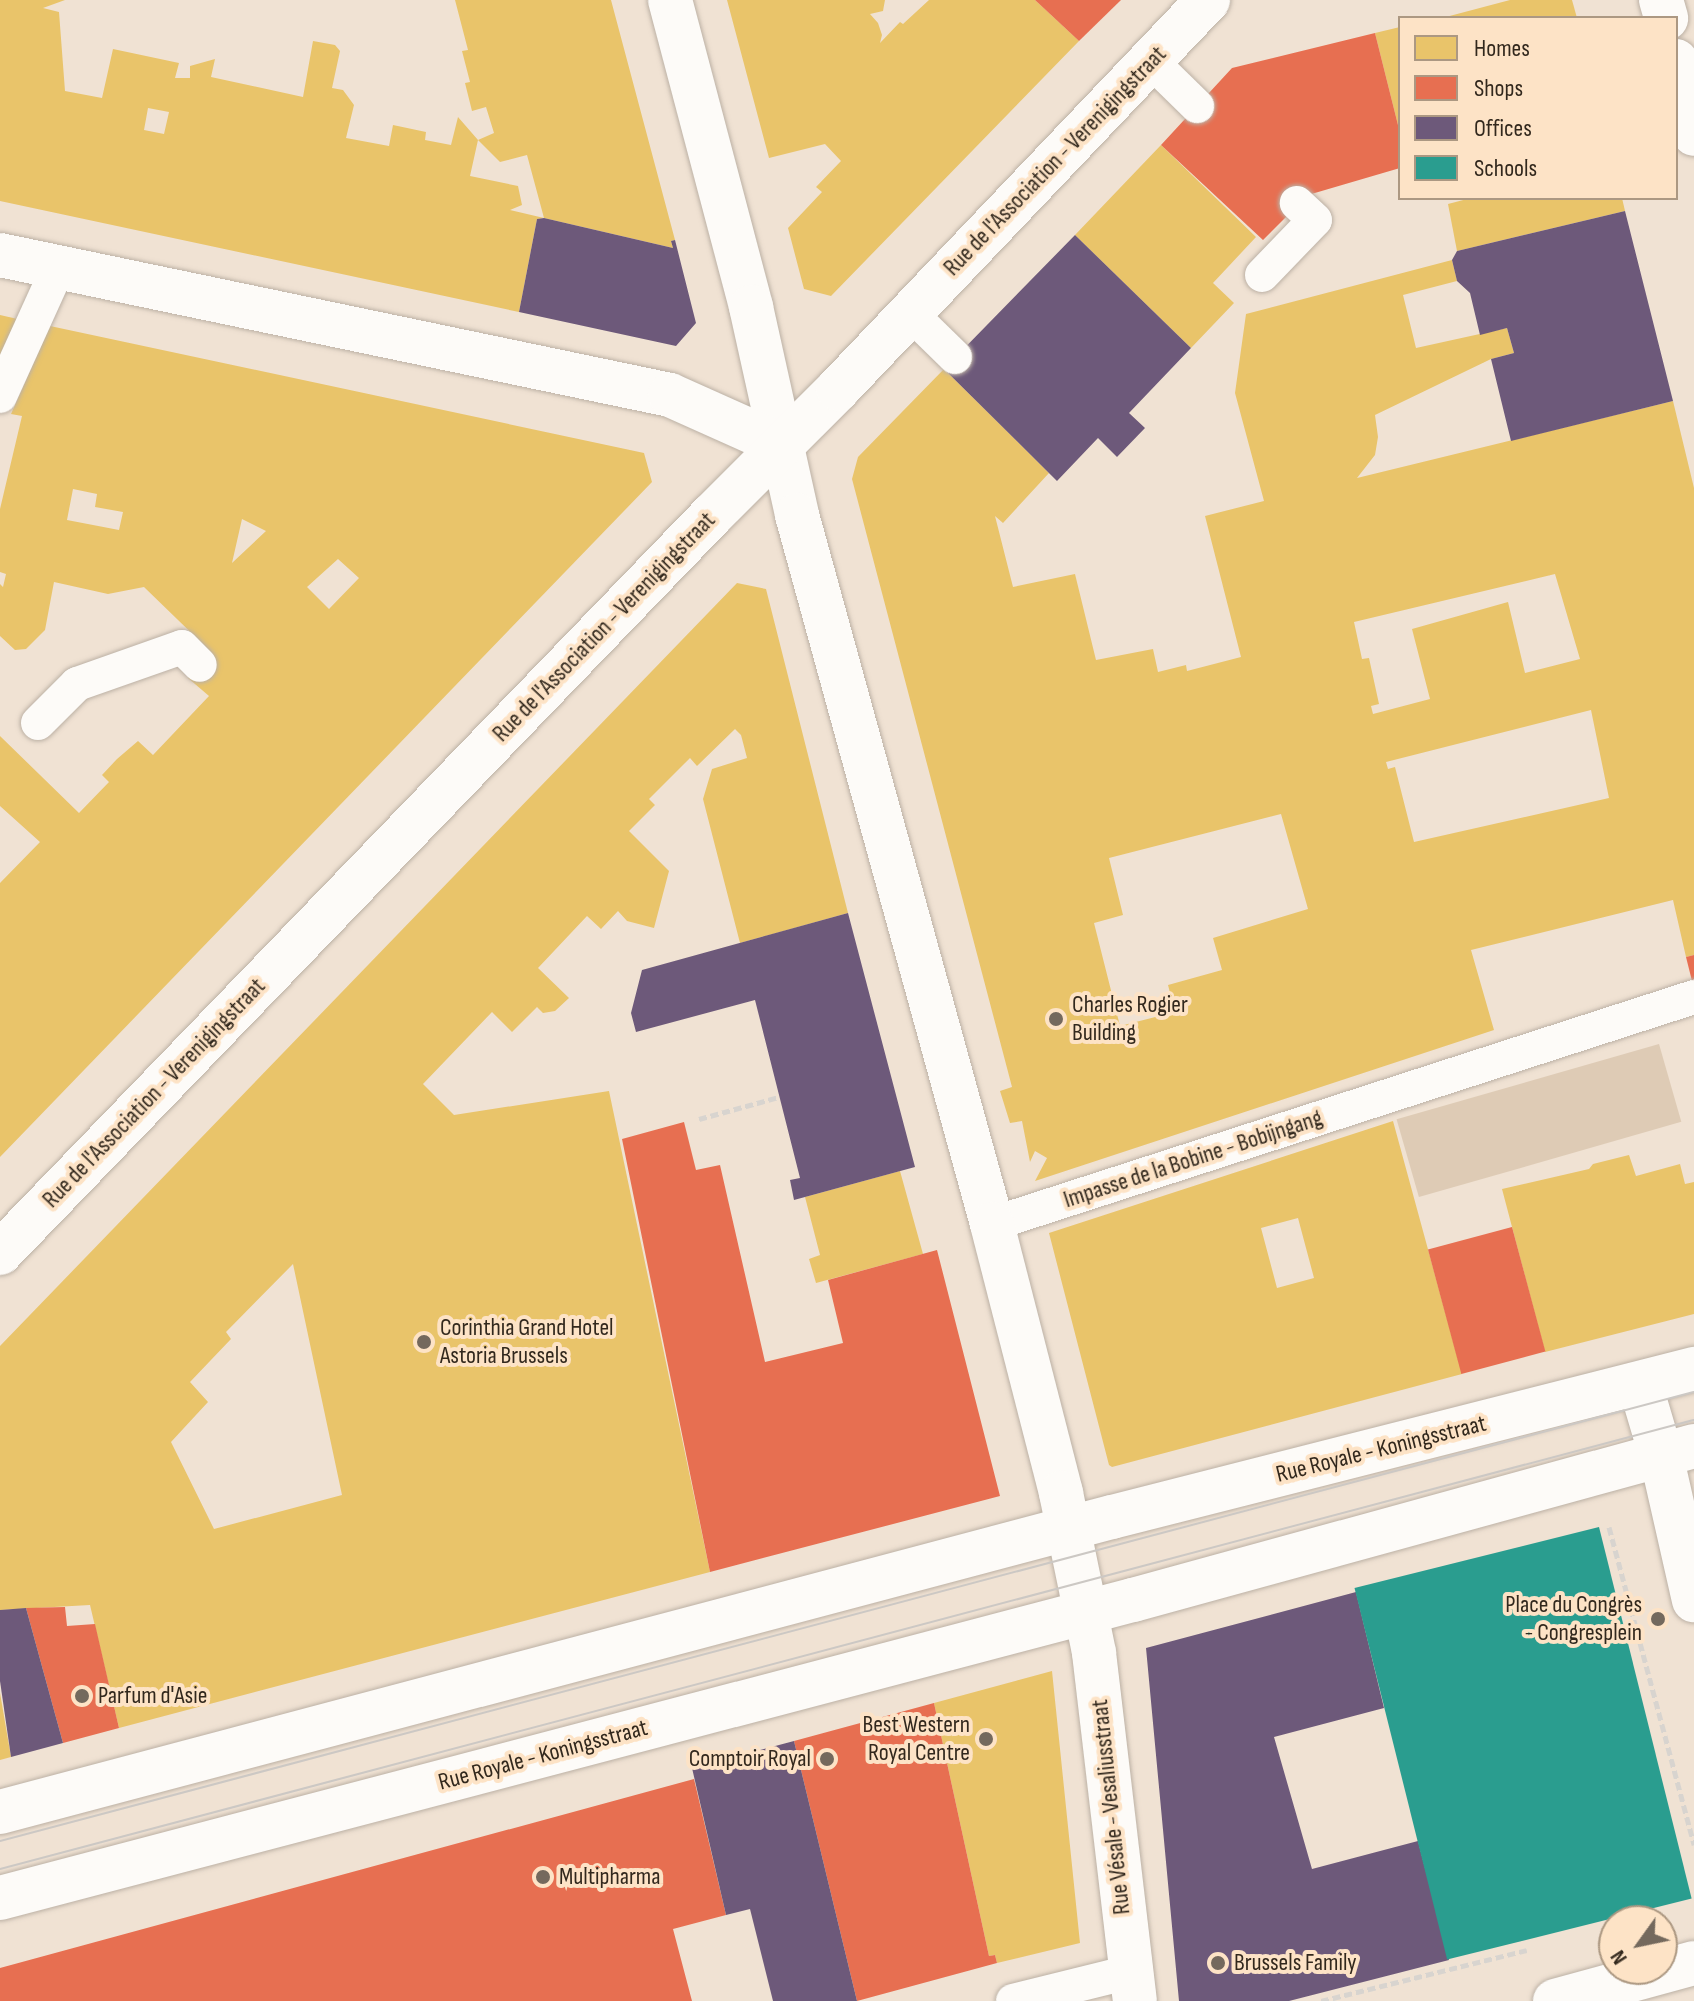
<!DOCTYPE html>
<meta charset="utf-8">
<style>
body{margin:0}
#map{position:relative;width:1694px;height:2001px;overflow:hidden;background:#f0e2d3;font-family:"Sofia Sans Condensed",sans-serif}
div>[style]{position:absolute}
.green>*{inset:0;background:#decbb5;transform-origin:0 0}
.homes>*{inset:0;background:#e9c46a}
.shops>*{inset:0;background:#e76f51;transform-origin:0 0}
.offices>*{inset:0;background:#6d597a}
.schools>*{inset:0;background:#2a9d8f;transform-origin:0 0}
.path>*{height:5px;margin-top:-2.5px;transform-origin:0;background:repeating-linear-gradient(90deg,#d8d4cf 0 8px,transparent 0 12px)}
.roads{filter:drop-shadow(0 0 2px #bcb1a5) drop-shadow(0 0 2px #bcb1a5)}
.lane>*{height:34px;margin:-17px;padding:0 17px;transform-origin:17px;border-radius:17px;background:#fdfbf8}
.street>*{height:44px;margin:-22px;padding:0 22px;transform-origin:22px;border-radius:22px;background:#fdfbf8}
.secondary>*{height:44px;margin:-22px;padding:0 22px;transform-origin:22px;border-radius:22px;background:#fdfbf8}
.tram>*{height:2px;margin:-1px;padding:0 1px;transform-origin:1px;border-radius:1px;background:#ccc8c4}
.dots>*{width:22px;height:22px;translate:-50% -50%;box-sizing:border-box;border:4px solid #fde3c6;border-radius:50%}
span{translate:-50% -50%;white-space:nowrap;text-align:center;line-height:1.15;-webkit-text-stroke:8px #fde3c6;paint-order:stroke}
.street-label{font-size:24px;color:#32281d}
.poi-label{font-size:24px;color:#32281d}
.left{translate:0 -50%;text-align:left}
.right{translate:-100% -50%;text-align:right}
.legend{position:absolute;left:1398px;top:16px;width:280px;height:184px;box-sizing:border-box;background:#fde3c6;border:2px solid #ac9882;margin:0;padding:10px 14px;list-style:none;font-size:24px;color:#32281d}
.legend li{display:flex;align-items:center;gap:16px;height:40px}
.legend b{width:40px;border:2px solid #ac9882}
.north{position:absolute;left:1598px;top:1905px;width:80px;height:80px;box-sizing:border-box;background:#fde3c6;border:2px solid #ac9882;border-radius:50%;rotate:237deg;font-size:22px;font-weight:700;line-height:32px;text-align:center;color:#32281d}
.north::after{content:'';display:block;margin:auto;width:28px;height:36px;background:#74695d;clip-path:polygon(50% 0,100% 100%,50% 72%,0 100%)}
</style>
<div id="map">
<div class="green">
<i style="left:1659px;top:1044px;width:81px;height:273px;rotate:74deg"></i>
</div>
<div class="homes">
<i style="clip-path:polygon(evenodd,0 0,65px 0,43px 8px,59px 12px,65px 91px,102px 98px,113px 49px,179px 63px,175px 78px,190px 78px,190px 66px,215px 59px,211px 77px,303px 97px,313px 41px,335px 45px,340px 51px,332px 88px,343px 90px,354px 105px,346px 138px,389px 146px,393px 125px,426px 132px,425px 140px,451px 145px,458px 117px,478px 140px,494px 133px,486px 107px,472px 111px,465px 83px,470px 82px,462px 51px,468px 50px,455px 0,611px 0,675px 240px,671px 241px,673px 248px,544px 218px,527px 155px,500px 162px,478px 140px,470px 176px,518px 186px,522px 205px,510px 210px,544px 218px,537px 219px,519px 312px,0 201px,0 0,148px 108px,169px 112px,164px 134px,144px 130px,148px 108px)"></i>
<i style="clip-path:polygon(727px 0,885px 0,883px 11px,870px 14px,878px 23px,882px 35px,880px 43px,900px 22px,903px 24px,929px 0,1035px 0,1079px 41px,831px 296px,804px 289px,788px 228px,822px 192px,816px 187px,841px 161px,825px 144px,769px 158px)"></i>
<i style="clip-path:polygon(1510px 0,1572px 0,1577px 18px,1442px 18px)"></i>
<i style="clip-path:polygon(1400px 27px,1400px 129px,1399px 129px,1375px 33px)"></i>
<i style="clip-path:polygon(1161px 145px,1256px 237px,1213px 283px,1234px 303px,1191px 348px,1075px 235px)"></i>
<i style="clip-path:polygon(1471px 198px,1622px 198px,1625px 211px,1457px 251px,1448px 204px)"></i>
<i style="clip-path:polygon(evenodd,1452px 260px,1457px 281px,1403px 295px,1416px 348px,1507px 328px,1514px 353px,1491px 359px,1375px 415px,1378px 437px,1375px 455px,1357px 478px,1673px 401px,1694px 488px,1694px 955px,1686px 957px,1673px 900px,1471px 950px,1494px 1030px,1035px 1181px,1047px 1158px,1035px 1151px,1030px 1162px,1022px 1121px,1010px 1123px,1000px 1091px,1012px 1087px,852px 479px,858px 457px,944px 369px,1049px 473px,1003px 523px,995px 516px,1013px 587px,1075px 574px,1096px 660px,1153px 649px,1158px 672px,1186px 665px,1187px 671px,1241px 657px,1205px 516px,1264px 501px,1235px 393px,1246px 314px,1452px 260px,1555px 574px,1580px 659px,1525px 673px,1508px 602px,1412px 629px,1430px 699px,1373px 714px,1371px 706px,1379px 704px,1369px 658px,1362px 659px,1354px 622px,1555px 574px,1452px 260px,1591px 710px,1609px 798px,1414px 842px,1395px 767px,1388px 769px,1386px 762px,1591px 710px,1452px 260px,1281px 814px,1308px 909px,1213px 938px,1222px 970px,1168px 985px,1175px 1012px,1120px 1026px,1094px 923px,1123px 915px,1109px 858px,1281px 814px)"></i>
<i style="clip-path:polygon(0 315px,22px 320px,0 368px)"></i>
<i style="clip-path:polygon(evenodd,50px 326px,644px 453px,652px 482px,0 1157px,0 883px,40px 842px,0 806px,0 736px,79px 813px,109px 782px,102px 775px,117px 759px,138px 741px,153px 755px,209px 696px,188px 678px,211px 652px,144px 587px,108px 594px,54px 582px,45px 630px,26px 649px,15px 650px,0 636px,0 584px,3px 587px,6px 574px,0 572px,0 509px,22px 416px,11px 414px,50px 326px,73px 489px,97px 494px,95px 507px,123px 512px,119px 530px,67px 520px,73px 489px,50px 326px,242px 519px,266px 531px,232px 563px,242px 519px,50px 326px,338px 559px,359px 578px,329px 609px,307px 587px,338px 559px)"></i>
<i style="clip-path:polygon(evenodd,737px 583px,766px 589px,848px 913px,740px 943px,703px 799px,712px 769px,747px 758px,741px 735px,735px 729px,697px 766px,690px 758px,649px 799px,655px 805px,629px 831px,669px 871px,654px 928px,627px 921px,618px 911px,601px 929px,587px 916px,538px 968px,569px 998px,555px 1011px,543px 1013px,537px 1007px,512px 1032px,492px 1012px,423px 1084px,454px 1115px,609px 1091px,710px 1572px,119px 1728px,90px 1605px,0 1610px,0 1346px,737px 583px,293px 1264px,342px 1495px,214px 1529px,171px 1442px,208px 1402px,190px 1382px,231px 1339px,226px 1332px,293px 1264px)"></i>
<i style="clip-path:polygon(evenodd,1393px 1121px,1462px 1374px,1112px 1467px,1109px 1465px,1049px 1233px,1393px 1121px,1298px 1218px,1314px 1278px,1277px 1288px,1261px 1228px,1298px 1218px)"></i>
<i style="clip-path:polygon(1629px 1155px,1636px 1176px,1680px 1164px,1685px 1184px,1694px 1182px,1694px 1314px,1545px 1352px,1502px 1189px,1589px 1169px,1593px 1164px)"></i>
<i style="clip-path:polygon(900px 1171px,923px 1254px,816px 1283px,809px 1259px,820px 1255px,805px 1197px)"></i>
<i style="clip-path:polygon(1052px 1671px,1080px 1943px,997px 1963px,995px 1955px,989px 1956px,934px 1703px)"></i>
<i style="clip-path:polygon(0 1693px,11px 1757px,0 1760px)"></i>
</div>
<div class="shops">
<i style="clip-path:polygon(1035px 0,1121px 0,1079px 41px)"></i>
<i style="clip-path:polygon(1375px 33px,1400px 133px,1400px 168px,1308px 195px,1263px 240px,1161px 145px,1232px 68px)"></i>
<i style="clip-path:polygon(1694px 955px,1694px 984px,1693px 985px,1686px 957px)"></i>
<i style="clip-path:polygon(684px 1122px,696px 1170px,720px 1165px,765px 1362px,843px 1343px,828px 1280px,937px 1250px,1000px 1496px,710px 1572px,622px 1139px)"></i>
<i style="left:1512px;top:1227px;width:129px;height:87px;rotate:75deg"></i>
<i style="clip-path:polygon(65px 1607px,67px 1626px,95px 1624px,119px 1728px,63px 1743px,26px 1608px)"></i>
<i style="clip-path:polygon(934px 1703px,989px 1956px,995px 1955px,997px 1963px,857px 2001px,794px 1741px)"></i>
<i style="clip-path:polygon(694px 1779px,726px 1915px,673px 1929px,692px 2001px,0 2001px,0 1968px)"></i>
</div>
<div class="offices">
<i style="clip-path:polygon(1625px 211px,1673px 401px,1511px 441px,1491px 359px,1514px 353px,1507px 328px,1480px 335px,1470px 293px,1457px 281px,1452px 260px,1457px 251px)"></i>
<i style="clip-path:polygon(544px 218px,673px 248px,671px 241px,675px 240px,696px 323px,676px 346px,519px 312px,537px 219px)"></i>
<i style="clip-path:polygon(1075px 235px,1191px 348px,1129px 413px,1145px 428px,1117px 457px,1098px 438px,1057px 481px,944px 369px)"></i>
<i style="clip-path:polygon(848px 913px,915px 1167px,794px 1200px,790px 1180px,800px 1178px,755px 1000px,636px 1032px,631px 1013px,642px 970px)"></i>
<i style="clip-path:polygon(1356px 1592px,1384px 1708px,1274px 1737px,1312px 1869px,1418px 1841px,1449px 1960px,1289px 2001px,1179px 2001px,1146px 1648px)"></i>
<i style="clip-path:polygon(26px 1608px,63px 1743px,11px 1757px,0 1681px,0 1610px)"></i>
<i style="clip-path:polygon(794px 1741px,857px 2001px,773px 2001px,750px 1909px,726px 1915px,692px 1768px)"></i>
</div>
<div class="schools">
<i style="left:1599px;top:1527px;width:383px;height:252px;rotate:76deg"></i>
</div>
<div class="path">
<i style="left:699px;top:1119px;width:83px;rotate:-15.4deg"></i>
<i style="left:1609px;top:1527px;width:329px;rotate:75deg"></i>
<i style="left:1321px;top:2001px;width:212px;rotate:-13.9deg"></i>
</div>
<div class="roads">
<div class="lane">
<i style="left:1150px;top:60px;width:66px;rotate:44.4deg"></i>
<i style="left:1262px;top:275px;width:76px;rotate:-46.1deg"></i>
<i style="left:1315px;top:220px;width:25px;rotate:-137deg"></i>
<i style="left:910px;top:313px;width:63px;rotate:44.4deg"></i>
<i style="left:0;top:396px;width:143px;rotate:-65.6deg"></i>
<i style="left:38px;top:723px;width:55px;rotate:-45deg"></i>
<i style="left:77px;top:684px;width:111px;rotate:-19.4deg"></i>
<i style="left:182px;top:647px;width:25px;rotate:45deg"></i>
<i style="left:992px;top:1224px;width:738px;rotate:-17.92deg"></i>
<i style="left:1013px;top:2001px;width:121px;rotate:-13.9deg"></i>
</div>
<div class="street">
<i style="left:670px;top:0;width:318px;rotate:75.2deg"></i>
<i style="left:751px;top:307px;width:213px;rotate:77.5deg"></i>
<i style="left:797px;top:515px;width:735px;rotate:74.62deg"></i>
<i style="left:992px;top:1224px;width:278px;rotate:75.6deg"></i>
<i style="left:1061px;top:1493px;width:163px;rotate:78.3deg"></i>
<i style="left:1094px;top:1653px;width:350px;rotate:83.3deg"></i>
<i style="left:1661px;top:0;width:19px;rotate:74deg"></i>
<i style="left:1676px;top:61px;width:75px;rotate:76.1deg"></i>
<i style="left:0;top:255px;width:684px;rotate:11.8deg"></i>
<i style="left:670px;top:395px;width:123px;rotate:24.1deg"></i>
<i style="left:0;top:1253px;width:1025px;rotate:-46.03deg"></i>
<i style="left:712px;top:515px;width:178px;rotate:-45deg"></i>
<i style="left:838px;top:389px;width:537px;rotate:-46.43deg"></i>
<i style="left:1640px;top:1384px;width:74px;rotate:73.5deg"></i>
<i style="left:1661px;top:1455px;width:149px;rotate:77.2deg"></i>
<i style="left:1555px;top:2001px;width:144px;rotate:-15.3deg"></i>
</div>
<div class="secondary">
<i style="left:0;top:1812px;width:1150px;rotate:-14.86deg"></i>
<i style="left:1112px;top:1517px;width:601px;rotate:-14.27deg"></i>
<i style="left:0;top:1898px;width:1172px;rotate:-14.74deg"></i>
<i style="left:1133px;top:1600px;width:582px;rotate:-15.35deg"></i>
</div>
</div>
<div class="tram">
<i style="left:0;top:1841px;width:1752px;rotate:-14.85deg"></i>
<i style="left:0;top:1869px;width:1752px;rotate:-14.85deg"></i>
</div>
<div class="dots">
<i style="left:1056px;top:1019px;background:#74695d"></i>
<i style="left:424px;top:1342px;background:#74695d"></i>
<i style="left:1658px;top:1619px;background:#74695d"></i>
<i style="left:82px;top:1696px;background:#74695d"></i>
<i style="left:986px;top:1739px;background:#74695d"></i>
<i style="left:827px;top:1759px;background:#74695d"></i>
<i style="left:543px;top:1877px;background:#74695d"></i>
<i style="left:1218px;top:1963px;background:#74695d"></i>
</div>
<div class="street-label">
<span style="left:1055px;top:161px;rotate:-46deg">Rue de l'Association - Verenigingstraat</span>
<span style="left:604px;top:627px;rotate:-46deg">Rue de l'Association - Verenigingstraat</span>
<span style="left:154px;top:1093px;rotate:-46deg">Rue de l'Association - Verenigingstraat</span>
<span style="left:1193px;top:1159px;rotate:-18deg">Impasse de la Bobine - Bobijngang</span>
<span style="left:1381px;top:1449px;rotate:-14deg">Rue Royale - Koningsstraat</span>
<span style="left:543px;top:1755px;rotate:-15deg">Rue Royale - Koningsstraat</span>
<span style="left:1111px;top:1807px;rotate:-96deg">Rue Vésale - Vesaliusstraat</span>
</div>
<div class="poi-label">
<span class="left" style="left:1072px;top:1019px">Charles Rogier<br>Building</span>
<span class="left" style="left:440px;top:1342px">Corinthia Grand Hotel<br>Astoria Brussels</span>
<span class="right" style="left:1642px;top:1619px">Place du Congrès<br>- Congresplein</span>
<span class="left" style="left:98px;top:1696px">Parfum d'Asie</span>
<span class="right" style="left:970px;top:1739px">Best Western<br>Royal Centre</span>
<span class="right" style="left:811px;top:1759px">Comptoir Royal</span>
<span class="left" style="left:559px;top:1877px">Multipharma</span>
<span class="left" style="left:1234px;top:1963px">Brussels Family</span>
</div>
<ul class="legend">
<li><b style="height:22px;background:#e9c46a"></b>Homes</li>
<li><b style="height:22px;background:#e76f51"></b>Shops</li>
<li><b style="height:22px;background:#6d597a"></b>Offices</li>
<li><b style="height:22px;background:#2a9d8f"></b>Schools</li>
</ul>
<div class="north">N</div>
</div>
